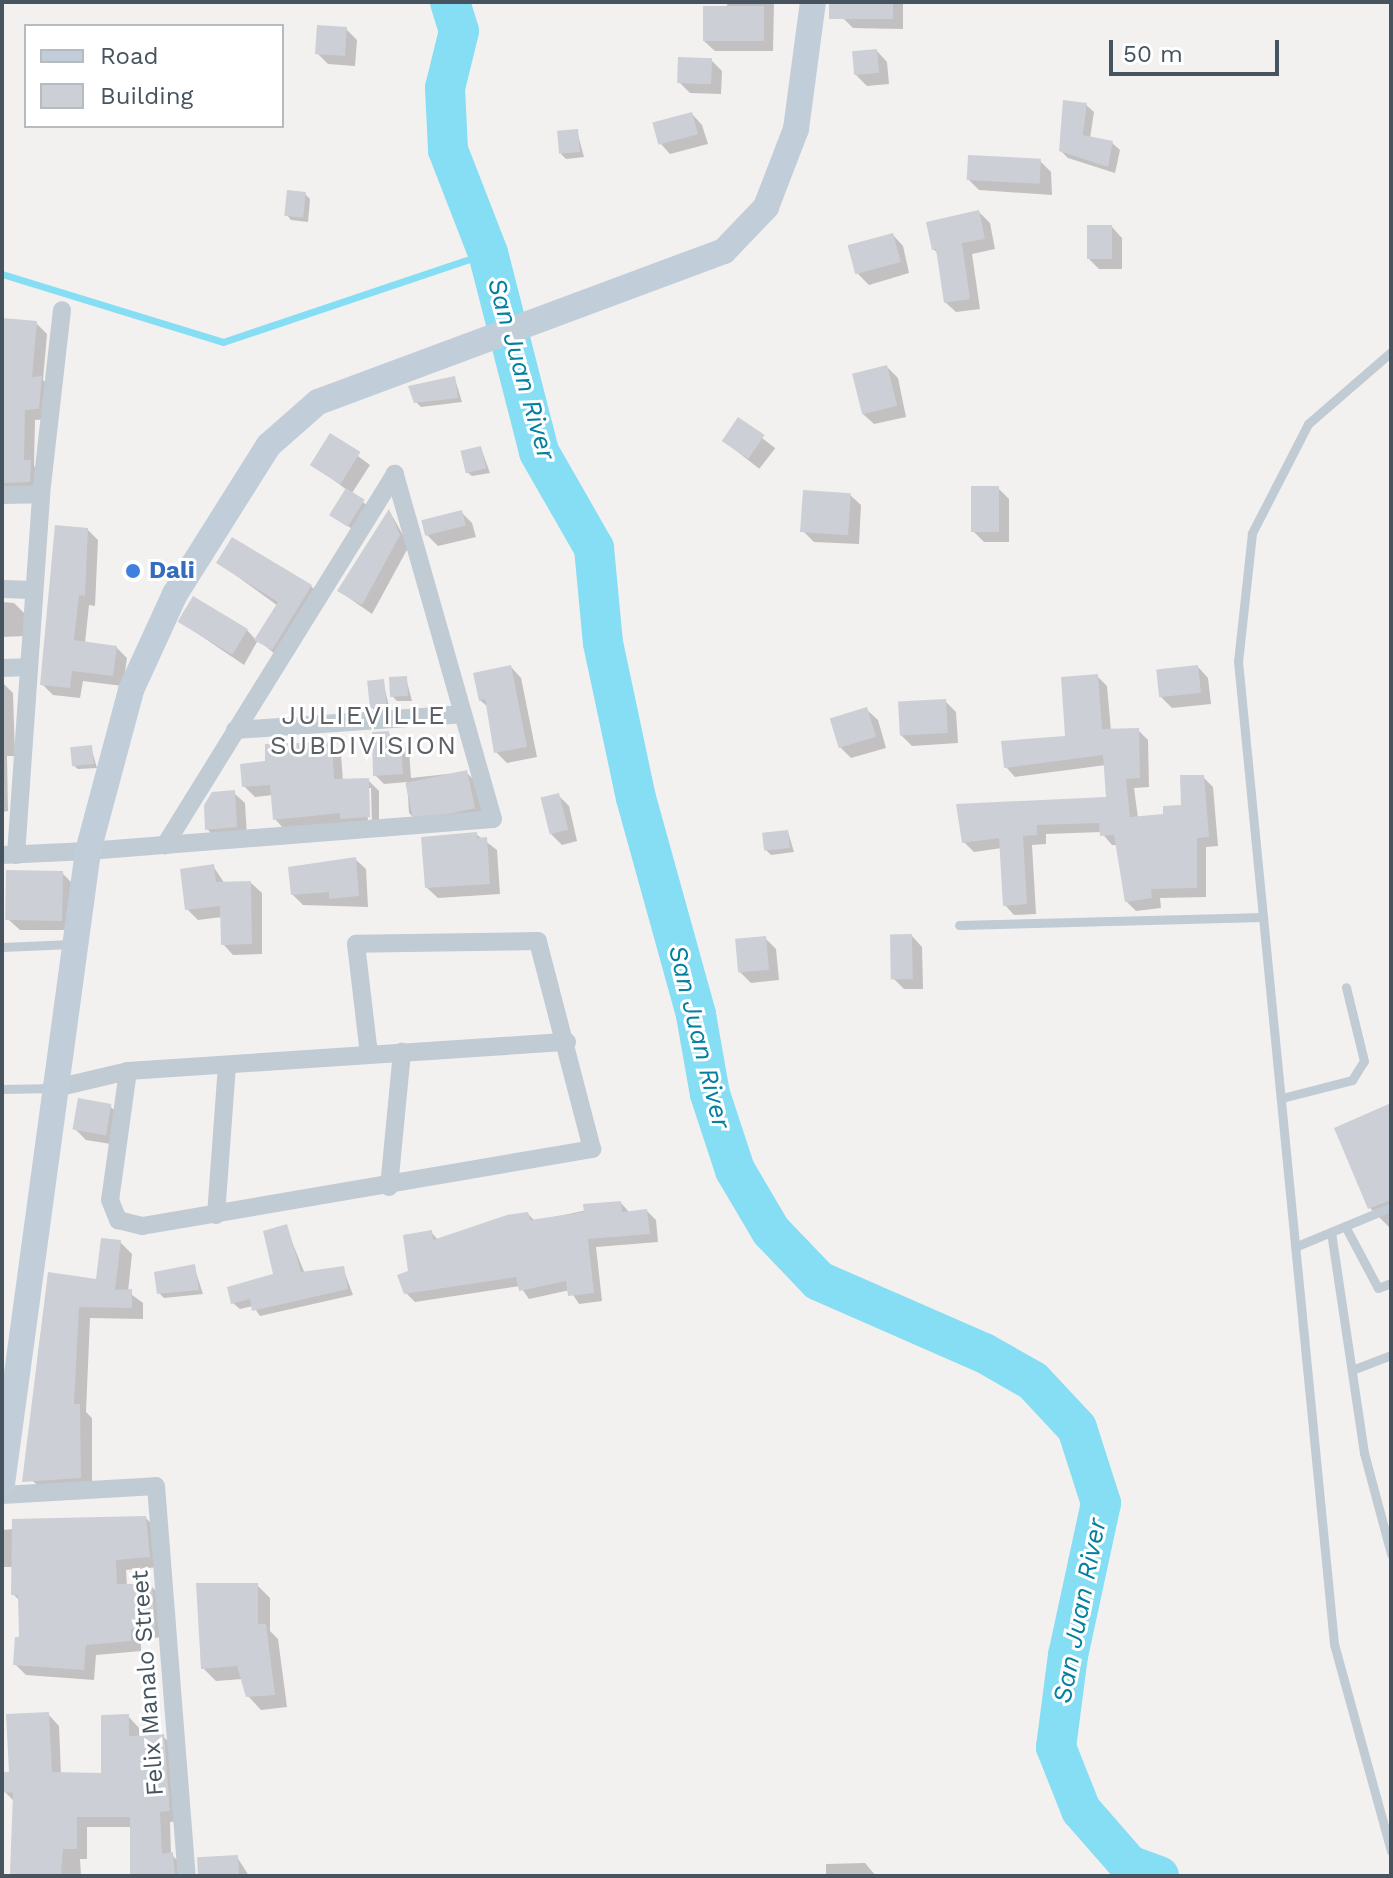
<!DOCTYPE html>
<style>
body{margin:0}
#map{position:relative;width:1393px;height:1878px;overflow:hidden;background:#f3f0f0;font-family:"Work Sans",sans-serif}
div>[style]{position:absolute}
.shadow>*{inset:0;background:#0003;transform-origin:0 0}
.stream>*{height:7px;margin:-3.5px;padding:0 3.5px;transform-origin:3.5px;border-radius:3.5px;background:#85def3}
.river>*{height:40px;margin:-20px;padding:0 20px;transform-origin:20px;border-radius:20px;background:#85def3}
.building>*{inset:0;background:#cccfd5;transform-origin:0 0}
.lane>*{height:9px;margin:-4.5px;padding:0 4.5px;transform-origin:4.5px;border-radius:4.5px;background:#c0cbd3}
.street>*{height:18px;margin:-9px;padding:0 9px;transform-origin:9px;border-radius:9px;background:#c0cbd3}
.secondary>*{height:26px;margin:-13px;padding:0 13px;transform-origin:13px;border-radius:13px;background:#c1ceda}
.dots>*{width:22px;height:22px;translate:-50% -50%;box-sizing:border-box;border:4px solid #fff;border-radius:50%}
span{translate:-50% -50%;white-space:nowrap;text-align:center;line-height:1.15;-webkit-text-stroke:6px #fff;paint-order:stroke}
.shop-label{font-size:24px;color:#366cbe;font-weight:700}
.left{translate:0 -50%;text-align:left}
.street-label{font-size:24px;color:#46545f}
.water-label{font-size:26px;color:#03809f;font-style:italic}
.neighbourhood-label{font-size:26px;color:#5c6066;letter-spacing:2px}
.frame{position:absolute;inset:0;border:4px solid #46545f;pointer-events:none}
.legend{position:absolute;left:24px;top:24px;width:260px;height:104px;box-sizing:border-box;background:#fff;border:2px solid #b5bbbf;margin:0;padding:10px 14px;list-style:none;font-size:24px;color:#46545f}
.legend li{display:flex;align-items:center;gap:16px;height:40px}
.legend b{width:40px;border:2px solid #b5bbbf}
.scale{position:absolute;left:1109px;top:40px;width:170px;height:36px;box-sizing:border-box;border:4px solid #46545f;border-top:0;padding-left:10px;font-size:24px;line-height:28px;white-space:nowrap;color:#46545f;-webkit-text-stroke:6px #fff;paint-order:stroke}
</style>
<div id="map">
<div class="shadow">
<i style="clip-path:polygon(729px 2px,774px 2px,773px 51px,715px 51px,704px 41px)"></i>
<i style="clip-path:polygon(843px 2px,909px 2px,903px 2px,903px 29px,853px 28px,843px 18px)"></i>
<i style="clip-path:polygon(346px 29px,357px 40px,355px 66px,328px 64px,317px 53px)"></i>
<i style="clip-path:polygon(877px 51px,887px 62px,889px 84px,867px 86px,856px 75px)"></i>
<i style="clip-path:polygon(711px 60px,722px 71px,721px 94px,690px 93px,679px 82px)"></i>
<i style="clip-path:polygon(1086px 105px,1094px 112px,1090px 138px,1112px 143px,1120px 150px,1115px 173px,1068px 158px,1061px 151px)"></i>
<i style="clip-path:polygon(692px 114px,702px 125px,708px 144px,670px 154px,660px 143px)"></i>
<i style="clip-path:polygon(577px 131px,584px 157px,566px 159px,561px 154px)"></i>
<i style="clip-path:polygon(1040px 161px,1051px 172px,1052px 195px,979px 190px,968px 179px)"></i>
<i style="clip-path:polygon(305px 194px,310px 199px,308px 222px,291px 220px,287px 215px)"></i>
<i style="clip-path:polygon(979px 212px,990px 223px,995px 249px,972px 254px,980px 309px,956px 312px,945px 302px,939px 254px,933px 249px)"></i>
<i style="clip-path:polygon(1112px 227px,1122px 238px,1122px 269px,1099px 269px,1088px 258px)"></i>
<i style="clip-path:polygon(893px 235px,903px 246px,909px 273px,869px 285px,858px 274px)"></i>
<i style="clip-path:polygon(2px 320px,36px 323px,47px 334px,43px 380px,52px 389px,49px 419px,35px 420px,34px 466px,41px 473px,40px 493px,2px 496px)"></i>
<i style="clip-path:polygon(887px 367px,898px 378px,906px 417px,874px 424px,863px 414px)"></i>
<i style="clip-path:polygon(455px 379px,462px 402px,421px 407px,416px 402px)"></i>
<i style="left:739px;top:420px;width:46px;height:26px;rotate:38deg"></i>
<i style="clip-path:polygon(331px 436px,370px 465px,352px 493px,375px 512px,360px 535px,332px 514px,347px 490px,313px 465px)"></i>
<i style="clip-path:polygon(481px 448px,490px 473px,472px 476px,467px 472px)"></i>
<i style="clip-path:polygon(998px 488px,1009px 499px,1009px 542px,984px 542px,974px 532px)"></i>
<i style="clip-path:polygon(850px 495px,861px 505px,859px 544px,814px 542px,803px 531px)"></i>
<i style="clip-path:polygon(390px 512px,409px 546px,372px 614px,339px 591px)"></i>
<i style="clip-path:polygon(461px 512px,472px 523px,476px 537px,438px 546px,427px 535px)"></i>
<i style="clip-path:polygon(87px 529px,98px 540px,95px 606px,89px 605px,85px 643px,116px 647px,127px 658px,123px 686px,83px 681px,80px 698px,53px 695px,42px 684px)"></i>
<i style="clip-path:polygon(219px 563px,311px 586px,326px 601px,287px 664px,258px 640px,244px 665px,182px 623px,247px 630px,256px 640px,278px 606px)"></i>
<i style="clip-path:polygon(2px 602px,14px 603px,25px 614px,25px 636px,2px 637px)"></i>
<i style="clip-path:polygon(511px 667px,521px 678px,537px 757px,507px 763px,496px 752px,489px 708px,480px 700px)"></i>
<i style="clip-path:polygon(1198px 667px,1208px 678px,1211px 704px,1172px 708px,1161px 697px)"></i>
<i style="clip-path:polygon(1097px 676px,1107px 686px,1111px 731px,1138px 730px,1148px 740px,1149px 787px,1134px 788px,1138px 818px,1165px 816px,1183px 807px,1203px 777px,1213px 787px,1218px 846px,1206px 847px,1206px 897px,1160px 898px,1161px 908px,1136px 911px,1126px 901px,1120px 845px,1112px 845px,1101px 832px,1046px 834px,1046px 844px,1032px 845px,1036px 914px,1014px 915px,1005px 905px,1002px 848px,974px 852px,964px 842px,1108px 799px,1106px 765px,1015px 777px,1006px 767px,1067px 737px)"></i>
<i style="clip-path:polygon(406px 678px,412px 701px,397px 701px,393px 697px)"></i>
<i style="clip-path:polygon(383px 681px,390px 711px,377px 712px,372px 708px)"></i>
<i style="clip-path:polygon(2px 682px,13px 693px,15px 756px,7px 756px,8px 811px,2px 812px)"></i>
<i style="clip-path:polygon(945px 701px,956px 712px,958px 743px,912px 746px,901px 735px)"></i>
<i style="clip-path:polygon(867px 710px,878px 720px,886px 748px,851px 758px,840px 747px)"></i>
<i style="clip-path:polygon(388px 733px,409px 750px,411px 778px,466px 772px,477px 783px,485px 819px,420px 824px,409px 813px,407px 782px,384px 784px,375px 775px)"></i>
<i style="clip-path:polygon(evenodd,331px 744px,341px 755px,343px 781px,368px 780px,379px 791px,379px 827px,285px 830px,275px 819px,273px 795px,255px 797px,244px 786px,267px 763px,331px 744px,367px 788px,371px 788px,372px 827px,368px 827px,367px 788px)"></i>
<i style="clip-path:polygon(91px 747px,97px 768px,78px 769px,73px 765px)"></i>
<i style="clip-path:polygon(234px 793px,245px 803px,247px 837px,218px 840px,207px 829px)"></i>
<i style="clip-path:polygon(558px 795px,569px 806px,577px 841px,562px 845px,551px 834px)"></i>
<i style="clip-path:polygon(788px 832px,794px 852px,771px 855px,766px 850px)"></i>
<i style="clip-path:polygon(476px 834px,497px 850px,500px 894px,438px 898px,427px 888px)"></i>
<i style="clip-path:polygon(355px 859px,366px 869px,368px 907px,303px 905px,292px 894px)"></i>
<i style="clip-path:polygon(213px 866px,225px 884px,251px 883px,262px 893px,262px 954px,233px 955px,223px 944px,222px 917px,198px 920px,187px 909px)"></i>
<i style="clip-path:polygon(62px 873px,73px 884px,71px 930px,20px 930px,9px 920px)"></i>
<i style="clip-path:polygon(912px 936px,922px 947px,923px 989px,904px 989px,893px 978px)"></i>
<i style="clip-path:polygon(765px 938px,776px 949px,779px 980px,751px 983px,740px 972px)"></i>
<i style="clip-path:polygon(110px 1106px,121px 1117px,117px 1145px,86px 1140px,75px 1129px)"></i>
<i style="clip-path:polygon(1391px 1106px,1391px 1227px,1390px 1228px,1369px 1207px)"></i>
<i style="clip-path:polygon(621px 1203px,630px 1213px,647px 1211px,656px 1220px,658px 1242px,596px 1247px,602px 1301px,579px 1304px,570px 1290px,529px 1299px,520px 1286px,415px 1302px,406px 1293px,431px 1232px,439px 1241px,528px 1214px,535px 1221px)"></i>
<i style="clip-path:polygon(286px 1227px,305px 1274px,343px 1268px,353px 1295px,260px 1316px,253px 1306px,240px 1309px,233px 1303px,276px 1275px)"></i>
<i style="clip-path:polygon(120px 1242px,132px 1254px,128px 1292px,143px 1303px,143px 1319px,90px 1318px,86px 1412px,92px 1418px,92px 1490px,44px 1492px,33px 1481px,38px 1353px,49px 1275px,98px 1281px)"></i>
<i style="clip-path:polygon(194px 1266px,203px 1294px,164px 1298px,159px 1293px)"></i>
<i style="clip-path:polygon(146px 1518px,156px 1529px,159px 1567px,126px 1570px,127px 1586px,151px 1586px,162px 1597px,165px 1637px,141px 1639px,141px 1651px,96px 1655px,94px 1680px,26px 1675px,15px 1664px,21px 1640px,20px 1601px,13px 1594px,15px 1567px,2px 1567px,2px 1530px)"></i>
<i style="clip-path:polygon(257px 1585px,270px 1598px,270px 1631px,278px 1639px,287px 1707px,261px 1710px,248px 1696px,243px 1679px,216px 1681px,203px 1668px)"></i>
<i style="clip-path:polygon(48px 1714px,59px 1726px,61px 1775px,103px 1775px,128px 1716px,139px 1728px,139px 1738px,163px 1736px,174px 1748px,180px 1821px,170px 1822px,171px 1854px,183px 1866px,184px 1876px,132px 1876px,132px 1827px,87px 1827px,87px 1859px,80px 1859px,81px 1876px,12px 1873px,15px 1802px,4px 1791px)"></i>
<i style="clip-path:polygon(237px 1857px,249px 1876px,200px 1876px)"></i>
<i style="clip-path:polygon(865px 1863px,876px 1876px,826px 1876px,826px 1864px)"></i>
</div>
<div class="stream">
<i style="left:2px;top:274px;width:231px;rotate:17.1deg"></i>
<i style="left:223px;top:342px;width:280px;rotate:-18.6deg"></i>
</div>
<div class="river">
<i style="left:450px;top:2px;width:30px;rotate:73deg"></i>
<i style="left:459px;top:31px;width:59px;rotate:103.8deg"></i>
<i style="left:445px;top:88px;width:62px;rotate:87.2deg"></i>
<i style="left:448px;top:150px;width:110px;rotate:68.8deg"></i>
<i style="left:488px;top:253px;width:205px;rotate:75.6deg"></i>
<i style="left:539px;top:452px;width:111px;rotate:60.2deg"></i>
<i style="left:594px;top:548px;width:95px;rotate:84.6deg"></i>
<i style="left:603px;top:643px;width:158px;rotate:78deg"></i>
<i style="left:636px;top:798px;width:225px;rotate:74.5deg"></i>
<i style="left:696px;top:1015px;width:80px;rotate:80deg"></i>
<i style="left:710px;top:1094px;width:80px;rotate:71.8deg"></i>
<i style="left:735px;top:1170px;width:71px;rotate:59.5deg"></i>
<i style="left:771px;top:1231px;width:69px;rotate:46.2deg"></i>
<i style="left:819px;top:1281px;width:180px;rotate:23.6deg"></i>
<i style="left:984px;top:1353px;width:56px;rotate:29.7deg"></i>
<i style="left:1033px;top:1381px;width:64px;rotate:46.9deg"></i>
<i style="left:1077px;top:1428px;width:79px;rotate:72.3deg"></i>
<i style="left:1101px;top:1503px;width:156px;rotate:102.2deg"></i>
<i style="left:1068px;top:1655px;width:93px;rotate:97.4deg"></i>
<i style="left:1056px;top:1747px;width:68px;rotate:68.4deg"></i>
<i style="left:1081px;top:1810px;width:73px;rotate:48.9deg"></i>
<i style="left:1129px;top:1865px;width:32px;rotate:20deg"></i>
</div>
<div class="building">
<i style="left:829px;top:2px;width:64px;height:17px"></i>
<i style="left:703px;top:6px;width:61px;height:35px"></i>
<i style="left:317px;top:25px;width:30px;height:29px;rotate:4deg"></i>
<i style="left:877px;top:49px;width:24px;height:25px;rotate:85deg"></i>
<i style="left:678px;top:57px;width:34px;height:26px;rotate:2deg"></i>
<i style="clip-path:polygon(1063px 100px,1087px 103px,1083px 135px,1113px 141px,1108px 167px,1059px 151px)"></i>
<i style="left:692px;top:112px;width:23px;height:41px;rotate:75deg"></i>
<i style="left:578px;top:129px;width:23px;height:21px;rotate:85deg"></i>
<i style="left:968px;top:155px;width:73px;height:25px;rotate:3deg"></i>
<i style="left:287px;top:190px;width:19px;height:26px;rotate:6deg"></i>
<i style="clip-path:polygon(979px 210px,985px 239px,962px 243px,970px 299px,944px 303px,936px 249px,932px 250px,926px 222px)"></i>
<i style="left:1087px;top:225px;width:25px;height:34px"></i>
<i style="left:893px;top:233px;width:30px;height:47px;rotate:75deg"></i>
<i style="clip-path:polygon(2px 318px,37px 321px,32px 377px,42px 376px,39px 409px,25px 410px,24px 460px,31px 460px,30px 482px,2px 483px)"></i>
<i style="left:887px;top:365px;width:42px;height:36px;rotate:76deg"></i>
<i style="clip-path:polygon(455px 376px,458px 398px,414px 403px,408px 386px)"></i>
<i style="left:738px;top:417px;width:32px;height:29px;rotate:34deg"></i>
<i style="left:330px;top:433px;width:36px;height:38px;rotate:32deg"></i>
<i style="left:481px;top:446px;width:23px;height:21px;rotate:77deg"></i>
<i style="left:971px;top:486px;width:28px;height:46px"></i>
<i style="left:346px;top:488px;width:22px;height:32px;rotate:32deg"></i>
<i style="left:803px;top:490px;width:48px;height:42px;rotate:4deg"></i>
<i style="clip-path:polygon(389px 509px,400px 535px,362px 605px,337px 591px)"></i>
<i style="left:462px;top:510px;width:16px;height:42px;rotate:76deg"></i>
<i style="clip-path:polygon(55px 525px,88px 528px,85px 596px,79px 595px,74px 640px,117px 646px,113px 676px,72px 671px,70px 688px,40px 685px)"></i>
<i style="clip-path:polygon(232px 537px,312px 585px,272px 650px,254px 640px,278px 602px,216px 563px)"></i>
<i style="left:193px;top:596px;width:64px;height:30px;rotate:31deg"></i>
<i style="clip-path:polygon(511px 665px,527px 747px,494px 753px,485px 699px,479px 701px,473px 673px)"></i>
<i style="left:1198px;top:665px;width:28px;height:42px;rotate:84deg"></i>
<i style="clip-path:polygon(1098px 674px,1102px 729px,1139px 728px,1140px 778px,1126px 779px,1130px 817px,1163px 814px,1163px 806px,1181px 805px,1180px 775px,1204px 775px,1209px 837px,1197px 838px,1197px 888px,1151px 889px,1152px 898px,1125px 902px,1114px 835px,1100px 836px,1099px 823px,1037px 825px,1037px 835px,1023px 836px,1027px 904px,1003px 906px,999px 838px,962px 843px,956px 804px,1106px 797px,1103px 755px,1004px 768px,1001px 741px,1065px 736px,1061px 677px)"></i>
<i style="left:407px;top:676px;width:20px;height:18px;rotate:87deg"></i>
<i style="left:384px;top:679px;width:28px;height:17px;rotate:84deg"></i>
<i style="left:946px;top:699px;width:34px;height:48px;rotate:87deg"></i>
<i style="left:867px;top:707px;width:31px;height:39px;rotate:73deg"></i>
<i style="clip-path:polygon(389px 731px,390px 740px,401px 739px,403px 774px,373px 776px,372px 732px)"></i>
<i style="clip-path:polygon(332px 742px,334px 779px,369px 778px,370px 817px,340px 819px,340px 813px,273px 820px,270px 785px,242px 787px,240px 764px,265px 761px,265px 744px)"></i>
<i style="left:92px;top:745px;width:19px;height:22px;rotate:84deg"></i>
<i style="left:467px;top:770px;width:39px;height:63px;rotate:78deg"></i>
<i style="clip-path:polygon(235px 790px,237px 827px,205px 830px,204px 805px,212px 792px)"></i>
<i style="left:559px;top:793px;width:38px;height:19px;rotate:76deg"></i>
<i style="left:788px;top:830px;width:18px;height:26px;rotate:84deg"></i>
<i style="clip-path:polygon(477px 832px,477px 838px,487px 837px,490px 884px,425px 888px,421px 837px)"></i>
<i style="clip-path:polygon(356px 857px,359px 896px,329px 899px,329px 892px,291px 895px,288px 867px)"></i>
<i style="clip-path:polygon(214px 864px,216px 882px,251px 881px,252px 944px,221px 945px,220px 906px,185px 910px,180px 869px)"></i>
<i style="left:6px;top:870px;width:57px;height:50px;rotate:1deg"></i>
<i style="left:912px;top:934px;width:45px;height:22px;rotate:89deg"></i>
<i style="left:766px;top:936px;width:34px;height:31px;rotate:85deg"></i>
<i style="left:78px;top:1098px;width:34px;height:32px;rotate:10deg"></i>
<i style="clip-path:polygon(1391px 1103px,1391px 1200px,1368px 1209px,1334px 1128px)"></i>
<i style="clip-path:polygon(621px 1201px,622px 1212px,647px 1209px,650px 1234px,588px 1239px,594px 1293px,568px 1296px,566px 1281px,519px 1291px,516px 1277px,404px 1294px,397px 1275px,408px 1271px,403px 1235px,432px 1230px,433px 1240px,507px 1215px,528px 1212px,530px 1220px,584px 1212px,583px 1204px)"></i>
<i style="clip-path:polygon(287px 1224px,301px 1272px,344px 1266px,348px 1289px,252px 1311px,250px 1299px,231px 1304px,227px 1287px,273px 1274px,263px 1231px)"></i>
<i style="clip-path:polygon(101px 1238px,121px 1240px,115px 1290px,132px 1289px,132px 1308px,79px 1307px,74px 1404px,80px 1404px,81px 1478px,22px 1482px,48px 1272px,96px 1279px)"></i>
<i style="clip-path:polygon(195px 1264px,199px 1290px,157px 1294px,154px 1272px)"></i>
<i style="clip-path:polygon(146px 1516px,150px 1557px,116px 1560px,117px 1584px,152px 1584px,155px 1627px,131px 1629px,131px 1641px,86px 1645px,84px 1670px,13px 1665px,15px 1637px,19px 1637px,18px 1595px,11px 1595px,12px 1519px)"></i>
<i style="clip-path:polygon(196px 1583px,258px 1583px,258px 1624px,266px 1624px,275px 1695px,246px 1697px,237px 1666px,201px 1669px)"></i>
<i style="clip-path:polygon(49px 1712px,52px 1772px,101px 1773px,101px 1715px,129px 1714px,129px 1736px,164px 1734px,170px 1811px,160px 1812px,162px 1854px,173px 1852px,175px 1876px,130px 1876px,130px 1817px,77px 1817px,77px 1849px,63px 1849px,61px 1875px,10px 1874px,13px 1793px,2px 1792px,4px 1772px,9px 1772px,6px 1714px)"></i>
<i style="left:238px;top:1855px;width:21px;height:41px;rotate:87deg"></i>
</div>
<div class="lane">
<i style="left:1391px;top:352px;width:110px;rotate:139.1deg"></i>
<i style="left:1308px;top:424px;width:123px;rotate:117.2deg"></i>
<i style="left:1252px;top:533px;width:129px;rotate:96.2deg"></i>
<i style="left:1238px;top:661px;width:988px;rotate:84.42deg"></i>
<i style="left:1334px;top:1644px;width:215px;rotate:74.6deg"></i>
<i style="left:959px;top:925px;width:304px;rotate:-1.5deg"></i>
<i style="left:2px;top:947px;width:70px;rotate:-2.5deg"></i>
<i style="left:2px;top:1089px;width:53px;rotate:-1.1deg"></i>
<i style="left:1282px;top:1098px;width:72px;rotate:-14.4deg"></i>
<i style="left:1352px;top:1080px;width:22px;rotate:-58deg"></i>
<i style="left:1364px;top:1061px;width:76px;rotate:-103.7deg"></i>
<i style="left:1345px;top:1226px;width:70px;rotate:62deg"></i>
<i style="left:1378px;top:1288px;width:14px;rotate:-21deg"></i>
<i style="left:1331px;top:1232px;width:223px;rotate:81.5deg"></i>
<i style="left:1364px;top:1453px;width:105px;rotate:75deg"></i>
<i style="left:1297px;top:1246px;width:102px;rotate:-22.5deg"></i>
<i style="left:1352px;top:1370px;width:42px;rotate:-21deg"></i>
</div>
<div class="street">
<i style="left:2px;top:495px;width:39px;rotate:-1deg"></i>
<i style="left:2px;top:589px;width:32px;rotate:2deg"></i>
<i style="left:2px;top:668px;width:25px;rotate:-2deg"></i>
<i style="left:235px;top:730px;width:227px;rotate:-4deg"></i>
<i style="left:2px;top:855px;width:86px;rotate:-2.7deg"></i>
<i style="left:88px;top:851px;width:406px;rotate:-4.5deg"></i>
<i style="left:493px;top:819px;width:359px;rotate:-105.9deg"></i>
<i style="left:395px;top:474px;width:437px;rotate:121.8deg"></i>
<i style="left:16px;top:855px;width:362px;rotate:-86deg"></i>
<i style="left:41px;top:494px;width:185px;rotate:-83.5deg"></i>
<i style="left:128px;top:1071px;width:130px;rotate:97.9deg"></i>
<i style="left:110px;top:1200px;width:22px;rotate:68deg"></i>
<i style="left:118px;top:1220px;width:25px;rotate:14deg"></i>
<i style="left:142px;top:1226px;width:457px;rotate:-9.7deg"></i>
<i style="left:592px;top:1149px;width:215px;rotate:-104.6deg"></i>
<i style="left:538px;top:941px;width:182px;rotate:179.1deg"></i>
<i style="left:356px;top:944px;width:111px;rotate:83.3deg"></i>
<i style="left:56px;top:1088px;width:74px;rotate:-13.3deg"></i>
<i style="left:128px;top:1071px;width:440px;rotate:-3.8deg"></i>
<i style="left:389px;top:1187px;width:136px;rotate:-84.5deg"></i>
<i style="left:216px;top:1215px;width:150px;rotate:-85.8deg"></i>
<i style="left:2px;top:1495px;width:154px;rotate:-3.3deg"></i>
<i style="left:156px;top:1486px;width:391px;rotate:85.5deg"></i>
</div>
<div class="secondary">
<i style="left:2px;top:1484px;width:639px;rotate:-82.26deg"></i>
<i style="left:88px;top:851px;width:167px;rotate:-75deg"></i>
<i style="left:131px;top:690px;width:106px;rotate:-65.4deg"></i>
<i style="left:175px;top:594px;width:176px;rotate:-57.8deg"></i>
<i style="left:269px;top:445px;width:65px;rotate:-41.3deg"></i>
<i style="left:318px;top:402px;width:433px;rotate:-20.4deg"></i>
<i style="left:724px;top:251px;width:61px;rotate:-46.3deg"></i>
<i style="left:766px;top:207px;width:84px;rotate:-69deg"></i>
<i style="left:796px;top:129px;width:128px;rotate:-82.4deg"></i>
</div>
<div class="dots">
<i style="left:133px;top:571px;background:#3f7fe0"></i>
</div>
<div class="shop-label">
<span class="left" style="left:149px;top:571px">Dali</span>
</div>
<div class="street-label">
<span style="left:148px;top:1683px;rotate:-94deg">Felix Manalo Street</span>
</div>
<div class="water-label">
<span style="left:521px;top:369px;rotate:74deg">San Juan River</span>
<span style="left:699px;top:1037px;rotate:76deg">San Juan River</span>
<span style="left:1080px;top:1611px;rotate:-79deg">San Juan River</span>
</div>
<div class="neighbourhood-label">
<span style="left:364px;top:731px">JULIEVILLE<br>SUBDIVISION</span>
</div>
<div class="frame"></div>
<ul class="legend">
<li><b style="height:10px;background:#c1ceda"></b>Road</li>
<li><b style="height:22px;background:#cccfd5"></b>Building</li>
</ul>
<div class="scale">50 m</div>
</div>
